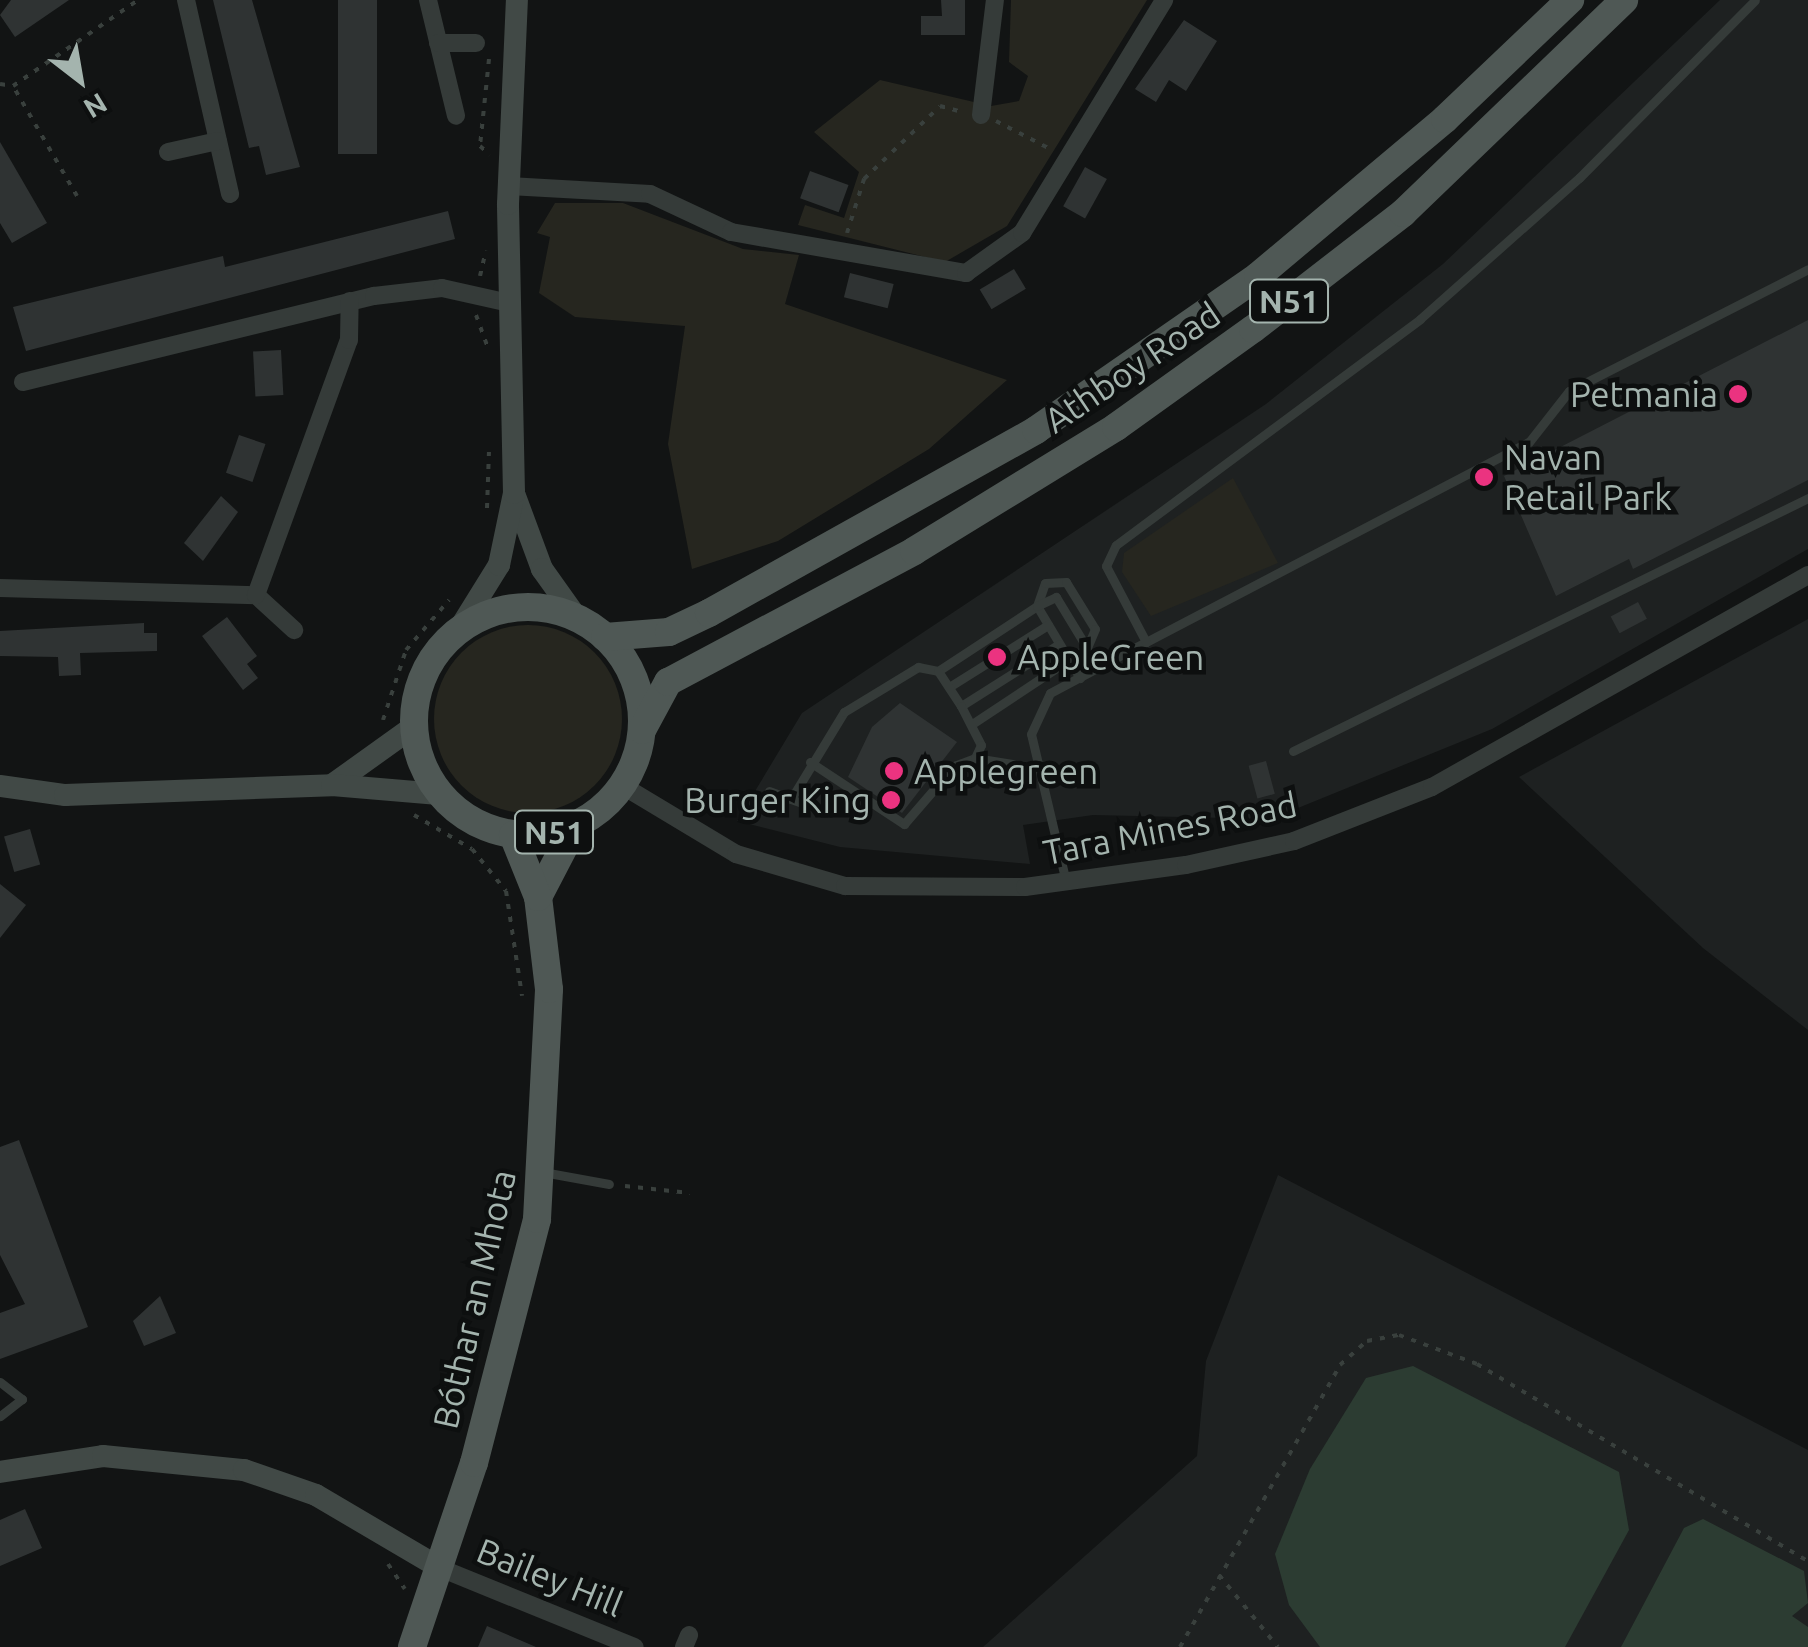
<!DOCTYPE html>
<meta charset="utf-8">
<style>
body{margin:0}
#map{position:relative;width:1808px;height:1647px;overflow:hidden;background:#121414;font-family:Ubuntu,sans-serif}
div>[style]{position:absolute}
.built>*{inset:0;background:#1e2121}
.green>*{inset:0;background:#26261f}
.round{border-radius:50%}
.water>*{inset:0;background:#2c3c32}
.building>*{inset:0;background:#2f3333;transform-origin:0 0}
.path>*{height:4px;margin-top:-2px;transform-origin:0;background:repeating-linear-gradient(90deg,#39403d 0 5px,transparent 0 13px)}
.lane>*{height:9px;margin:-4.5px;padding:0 4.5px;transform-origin:4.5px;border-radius:4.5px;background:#353b39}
.street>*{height:18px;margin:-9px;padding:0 9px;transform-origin:9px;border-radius:9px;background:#353b39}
.secondary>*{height:22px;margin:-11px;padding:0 11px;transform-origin:11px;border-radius:11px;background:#414946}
.primary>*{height:28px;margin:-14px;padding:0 14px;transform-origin:14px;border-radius:14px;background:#4f5855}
.primary>.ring{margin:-14px;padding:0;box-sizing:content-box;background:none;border:28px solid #4f5855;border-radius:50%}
.dots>*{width:28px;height:28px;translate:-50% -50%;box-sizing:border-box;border:5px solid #0d0f0f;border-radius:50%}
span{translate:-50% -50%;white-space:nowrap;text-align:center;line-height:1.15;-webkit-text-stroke:9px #0d0f0f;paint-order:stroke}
.shield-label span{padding:2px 8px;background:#0d0f0f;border:2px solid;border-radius:8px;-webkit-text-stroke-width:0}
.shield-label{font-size:32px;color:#a4b4ae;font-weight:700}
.street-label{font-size:35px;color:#a4b4ae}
.poi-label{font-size:35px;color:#a4b4ae}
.right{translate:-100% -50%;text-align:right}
.left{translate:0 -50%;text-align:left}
.north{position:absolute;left:30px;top:30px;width:100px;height:100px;-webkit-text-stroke:8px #0d0f0f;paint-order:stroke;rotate:149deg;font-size:28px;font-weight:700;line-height:40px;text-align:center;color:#a4b4ae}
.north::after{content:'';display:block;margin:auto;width:35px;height:45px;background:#a4b4ae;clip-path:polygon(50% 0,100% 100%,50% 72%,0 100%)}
</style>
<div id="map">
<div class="built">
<i style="clip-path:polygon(1720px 0,1808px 0,1808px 549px,1492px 729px,1271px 819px,1093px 815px,1023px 825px,1030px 864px,840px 847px,737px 821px,802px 713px,1266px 404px,1443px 264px)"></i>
<i style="clip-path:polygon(1808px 619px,1808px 1030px,1703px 948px,1519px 777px)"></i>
<i style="clip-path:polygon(1278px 1175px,1808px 1450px,1808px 1647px,983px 1647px,1197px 1456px,1206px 1361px)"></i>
</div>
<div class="green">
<i style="clip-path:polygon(1011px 0,1147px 0,1007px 226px,945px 262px,798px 225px,805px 205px,844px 218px,859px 172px,814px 132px,880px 80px,991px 106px,1019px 101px,1028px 76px,1009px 62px)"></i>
<i style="clip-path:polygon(555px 203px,623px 203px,743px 249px,799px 255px,785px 304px,1007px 380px,929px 449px,778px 541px,692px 569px,668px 444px,685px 326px,575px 317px,539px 293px,550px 237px,537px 233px)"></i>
<i style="clip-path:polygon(1233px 478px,1278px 563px,1151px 616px,1122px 572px,1124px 553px)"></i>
<i class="round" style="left:434px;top:625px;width:188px;height:188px"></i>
</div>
<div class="water">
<i style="clip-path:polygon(1413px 1366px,1619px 1472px,1629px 1530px,1565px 1647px,1320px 1647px,1289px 1605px,1275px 1554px,1310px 1469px,1366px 1378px)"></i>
<i style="clip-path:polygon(1703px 1519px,1804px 1571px,1808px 1603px,1792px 1616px,1808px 1627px,1808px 1647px,1621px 1647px,1684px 1528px)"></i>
</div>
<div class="building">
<i style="clip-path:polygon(11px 0,69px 0,15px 37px,0 15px)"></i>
<i style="clip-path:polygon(213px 0,252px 0,300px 167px,266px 175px,259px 146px,249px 148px)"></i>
<i style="left:338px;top:0;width:39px;height:154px"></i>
<i style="clip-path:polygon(941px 0,965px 0,965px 35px,921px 35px,921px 16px,942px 16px)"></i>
<i style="clip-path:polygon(1184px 20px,1217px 41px,1186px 91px,1169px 80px,1156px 102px,1135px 89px)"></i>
<i style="clip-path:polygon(0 142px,47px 223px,12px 243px,0 223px)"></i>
<i style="left:1085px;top:167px;width:25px;height:45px;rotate:29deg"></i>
<i style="left:810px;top:171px;width:41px;height:29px;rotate:20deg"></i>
<i style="clip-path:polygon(448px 211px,455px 239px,26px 351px,13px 307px,223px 256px,225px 267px)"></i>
<i style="left:1014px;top:269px;width:23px;height:40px;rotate:59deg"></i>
<i style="left:850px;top:273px;width:45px;height:25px;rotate:14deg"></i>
<i style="clip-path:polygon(1808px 320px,1808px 480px,1633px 569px,1629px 559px,1556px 596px,1504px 476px)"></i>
<i style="left:281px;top:350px;width:45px;height:28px;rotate:87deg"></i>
<i style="left:239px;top:435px;width:28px;height:40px;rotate:19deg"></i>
<i style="clip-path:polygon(221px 496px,238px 512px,203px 561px,184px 543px)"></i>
<i style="left:1638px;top:602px;width:19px;height:31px;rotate:62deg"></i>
<i style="clip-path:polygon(227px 617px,257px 656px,247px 664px,258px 678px,243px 690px,202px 636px)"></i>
<i style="clip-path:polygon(144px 623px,144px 633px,157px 633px,157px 651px,80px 653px,81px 675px,59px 676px,58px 657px,0 656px,0 631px)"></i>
<i style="clip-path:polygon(900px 703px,957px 742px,902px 813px,848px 777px,872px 727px)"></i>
<i style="left:1266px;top:761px;width:34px;height:18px;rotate:75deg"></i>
<i style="left:30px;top:829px;width:37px;height:27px;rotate:74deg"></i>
<i style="clip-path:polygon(0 884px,26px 905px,0 938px)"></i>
<i style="clip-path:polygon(19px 1140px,88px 1327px,0 1359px,0 1313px,25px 1304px,0 1255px,0 1147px)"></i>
<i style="clip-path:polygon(160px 1296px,176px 1333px,144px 1346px,133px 1321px)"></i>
<i style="clip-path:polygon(25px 1509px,42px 1548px,0 1566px,0 1520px)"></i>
<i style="clip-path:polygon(487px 1626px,536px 1647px,478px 1647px)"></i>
</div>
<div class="path">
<i style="left:489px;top:59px;width:87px;rotate:95.9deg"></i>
<i style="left:480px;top:146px;width:13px;rotate:42deg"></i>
<i style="left:0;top:84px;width:13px;rotate:9deg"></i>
<i style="left:996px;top:121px;width:61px;rotate:27.4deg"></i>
<i style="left:77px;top:196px;width:127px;rotate:-120.2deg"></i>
<i style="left:13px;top:86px;width:152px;rotate:-34.5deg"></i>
<i style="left:847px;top:233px;width:57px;rotate:-72.5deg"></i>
<i style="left:864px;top:179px;width:105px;rotate:-43.8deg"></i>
<i style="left:940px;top:106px;width:24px;rotate:15deg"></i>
<i style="left:480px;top:276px;width:26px;rotate:-77deg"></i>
<i style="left:476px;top:315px;width:35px;rotate:70deg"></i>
<i style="left:487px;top:508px;width:56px;rotate:-88deg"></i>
<i style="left:383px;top:720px;width:74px;rotate:-71.8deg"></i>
<i style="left:406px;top:650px;width:66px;rotate:-49.3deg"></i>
<i style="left:414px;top:815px;width:67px;rotate:30.4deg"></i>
<i style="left:472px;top:849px;width:54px;rotate:51deg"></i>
<i style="left:506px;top:891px;width:106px;rotate:81.3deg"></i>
<i style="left:625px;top:1186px;width:65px;rotate:6.1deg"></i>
<i style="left:388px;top:1564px;width:30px;rotate:56deg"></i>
<i style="left:1219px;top:1575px;width:93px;rotate:50.7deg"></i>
<i style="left:1180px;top:1647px;width:324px;rotate:-60.4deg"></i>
<i style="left:1340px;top:1365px;width:36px;rotate:-42deg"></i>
<i style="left:1367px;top:1341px;width:33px;rotate:-11deg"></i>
<i style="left:1399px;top:1335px;width:83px;rotate:20.4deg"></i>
<i style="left:1477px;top:1364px;width:385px;rotate:30.8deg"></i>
</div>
<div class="lane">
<i style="left:1037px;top:606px;width:24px;rotate:-71deg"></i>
<i style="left:1045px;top:583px;width:21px;rotate:-3deg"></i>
<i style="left:1066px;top:582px;width:55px;rotate:58.3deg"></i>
<i style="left:1095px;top:629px;width:21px;rotate:113deg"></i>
<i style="left:1146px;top:642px;width:432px;rotate:-27.6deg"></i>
<i style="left:1529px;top:442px;width:65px;rotate:-51.9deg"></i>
<i style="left:1569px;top:391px;width:268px;rotate:-27deg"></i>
<i style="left:938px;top:671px;width:118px;rotate:-33.3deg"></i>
<i style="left:1037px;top:606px;width:84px;rotate:59.2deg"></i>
<i style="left:949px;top:687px;width:117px;rotate:-32.1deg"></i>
<i style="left:961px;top:706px;width:116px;rotate:-32.3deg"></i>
<i style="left:972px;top:724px;width:138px;rotate:-33.5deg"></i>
<i style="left:1087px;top:648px;width:60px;rotate:-121.3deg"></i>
<i style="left:1056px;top:597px;width:21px;rotate:155deg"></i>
<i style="left:1293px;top:751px;width:574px;rotate:-26.16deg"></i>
<i style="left:810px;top:762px;width:113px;rotate:33.4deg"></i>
<i style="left:904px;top:824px;width:77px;rotate:-49.2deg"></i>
<i style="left:954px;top:766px;width:22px;rotate:-21deg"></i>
<i style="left:769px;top:791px;width:44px;rotate:20.1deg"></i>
<i style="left:791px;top:799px;width:102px;rotate:-58.7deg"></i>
<i style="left:844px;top:712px;width:87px;rotate:-31.3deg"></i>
<i style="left:918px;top:667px;width:20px;rotate:11deg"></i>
<i style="left:938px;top:671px;width:42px;rotate:56.7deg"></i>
<i style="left:961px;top:706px;width:44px;rotate:62.9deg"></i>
<i style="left:981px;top:745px;width:14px;rotate:115deg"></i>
<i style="left:975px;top:758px;width:64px;rotate:9deg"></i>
<i style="left:1066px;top:882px;width:152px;rotate:-103.3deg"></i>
<i style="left:1031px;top:734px;width:45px;rotate:-65.1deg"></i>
<i style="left:1050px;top:693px;width:109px;rotate:-28deg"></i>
<i style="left:1146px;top:642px;width:86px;rotate:-117.8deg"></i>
<i style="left:1106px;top:566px;width:23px;rotate:-65deg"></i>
<i style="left:1116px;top:545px;width:379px;rotate:-36.6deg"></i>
<i style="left:1420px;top:319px;width:213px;rotate:-41.6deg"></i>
<i style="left:1579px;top:178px;width:250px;rotate:-45.3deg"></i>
<i style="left:543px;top:1172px;width:67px;rotate:10.3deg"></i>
<i style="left:0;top:1382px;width:28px;rotate:38deg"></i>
<i style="left:22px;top:1399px;width:28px;rotate:142deg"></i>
</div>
<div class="street">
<i style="left:186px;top:0;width:199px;rotate:77.2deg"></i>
<i style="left:428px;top:0;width:119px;rotate:76.4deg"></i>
<i style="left:438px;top:43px;width:38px"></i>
<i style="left:981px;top:115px;width:116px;rotate:-83.1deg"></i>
<i style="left:168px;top:152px;width:51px;rotate:-12.4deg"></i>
<i style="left:509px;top:186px;width:141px;rotate:3.2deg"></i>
<i style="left:650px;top:194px;width:89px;rotate:25.1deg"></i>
<i style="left:731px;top:232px;width:239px;rotate:9.9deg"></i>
<i style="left:966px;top:273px;width:69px;rotate:-35.5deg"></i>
<i style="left:1022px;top:233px;width:273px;rotate:-58.6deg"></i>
<i style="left:23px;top:382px;width:361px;rotate:-13.8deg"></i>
<i style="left:374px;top:296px;width:68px;rotate:-6.7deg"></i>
<i style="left:442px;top:288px;width:69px;rotate:12.6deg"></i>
<i style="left:0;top:588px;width:256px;rotate:1.6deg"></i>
<i style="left:256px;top:595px;width:52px;rotate:42.6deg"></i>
<i style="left:256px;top:595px;width:271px;rotate:-70deg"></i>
<i style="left:349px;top:340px;width:39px;rotate:-89deg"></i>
<i style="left:623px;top:786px;width:132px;rotate:31deg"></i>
<i style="left:736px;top:854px;width:114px;rotate:16.4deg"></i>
<i style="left:845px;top:886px;width:180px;rotate:0.3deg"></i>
<i style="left:1025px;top:887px;width:162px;rotate:-7.8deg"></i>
<i style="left:1186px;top:865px;width:111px;rotate:-12.5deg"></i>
<i style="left:1294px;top:841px;width:148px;rotate:-21.4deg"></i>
<i style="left:1432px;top:787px;width:432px;rotate:-29.4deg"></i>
<i style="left:440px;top:1568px;width:210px;rotate:22.1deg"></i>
<i style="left:684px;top:1647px;width:13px;rotate:-67deg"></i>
</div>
<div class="secondary">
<i style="left:515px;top:496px;width:78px;rotate:69.7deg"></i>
<i style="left:542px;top:569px;width:60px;rotate:54.5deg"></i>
<i style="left:458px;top:631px;width:78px;rotate:-58.2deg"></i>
<i style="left:499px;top:565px;width:74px;rotate:-78.2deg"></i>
<i style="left:514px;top:493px;width:289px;rotate:-91.2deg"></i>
<i style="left:508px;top:204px;width:204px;rotate:-87.5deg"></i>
<i style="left:332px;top:785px;width:100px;rotate:-35.6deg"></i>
<i style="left:0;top:786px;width:66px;rotate:7.9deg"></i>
<i style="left:65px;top:795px;width:267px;rotate:-2.1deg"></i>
<i style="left:332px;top:785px;width:107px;rotate:4.8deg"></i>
<i style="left:0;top:1472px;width:104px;rotate:-8.8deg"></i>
<i style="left:103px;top:1456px;width:142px;rotate:5.7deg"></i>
<i style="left:244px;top:1470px;width:76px;rotate:19.1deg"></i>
<i style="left:316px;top:1495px;width:144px;rotate:30.5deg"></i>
</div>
<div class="primary">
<i class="ring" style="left:414px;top:607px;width:200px;height:200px"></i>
<i style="left:605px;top:637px;width:64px;rotate:-4.5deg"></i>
<i style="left:669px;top:632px;width:44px;rotate:-25.4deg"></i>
<i style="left:709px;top:613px;width:375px;rotate:-29.2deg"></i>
<i style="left:1036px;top:430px;width:270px;rotate:-34.7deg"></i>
<i style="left:1258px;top:276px;width:244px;rotate:-40deg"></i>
<i style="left:1445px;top:119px;width:173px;rotate:-43.6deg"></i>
<i style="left:642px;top:730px;width:55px;rotate:-61.6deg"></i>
<i style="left:668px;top:682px;width:279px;rotate:-28deg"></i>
<i style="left:914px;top:551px;width:237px;rotate:-31.5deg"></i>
<i style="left:1116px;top:427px;width:168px;rotate:-35.6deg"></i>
<i style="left:1253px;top:329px;width:190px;rotate:-37.7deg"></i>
<i style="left:1403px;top:213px;width:307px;rotate:-43.9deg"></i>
<i style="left:538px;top:897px;width:80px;rotate:-62.5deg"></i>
<i style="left:412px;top:1647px;width:194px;rotate:-71.4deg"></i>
<i style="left:474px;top:1463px;width:252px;rotate:-75.5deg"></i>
<i style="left:537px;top:1219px;width:230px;rotate:-87deg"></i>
<i style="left:549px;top:989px;width:93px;rotate:-96.8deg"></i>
<i style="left:538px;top:897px;width:67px;rotate:-112deg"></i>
</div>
<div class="dots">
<i style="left:1738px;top:394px;background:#eb3380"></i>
<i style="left:1484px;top:477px;background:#eb3380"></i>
<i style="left:997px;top:657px;background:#eb3380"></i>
<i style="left:894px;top:771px;background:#eb3380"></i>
<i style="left:891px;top:800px;background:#eb3380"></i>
</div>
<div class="shield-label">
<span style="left:1289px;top:301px">N51</span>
<span style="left:554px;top:832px">N51</span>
</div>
<div class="street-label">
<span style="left:1132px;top:367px;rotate:-34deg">Athboy Road</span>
<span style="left:1170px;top:828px;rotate:-11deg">Tara Mines Road</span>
<span style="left:474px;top:1299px;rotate:-77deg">Bóthar an Mhota</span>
<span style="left:550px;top:1577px;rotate:22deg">Bailey Hill</span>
</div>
<div class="poi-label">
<span class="right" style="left:1718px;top:394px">Petmania</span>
<span class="left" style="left:1504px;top:477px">Navan<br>Retail Park</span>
<span class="left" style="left:1017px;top:657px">AppleGreen</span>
<span class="left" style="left:914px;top:771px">Applegreen</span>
<span class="right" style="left:871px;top:800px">Burger King</span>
</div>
<div class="north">N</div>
</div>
